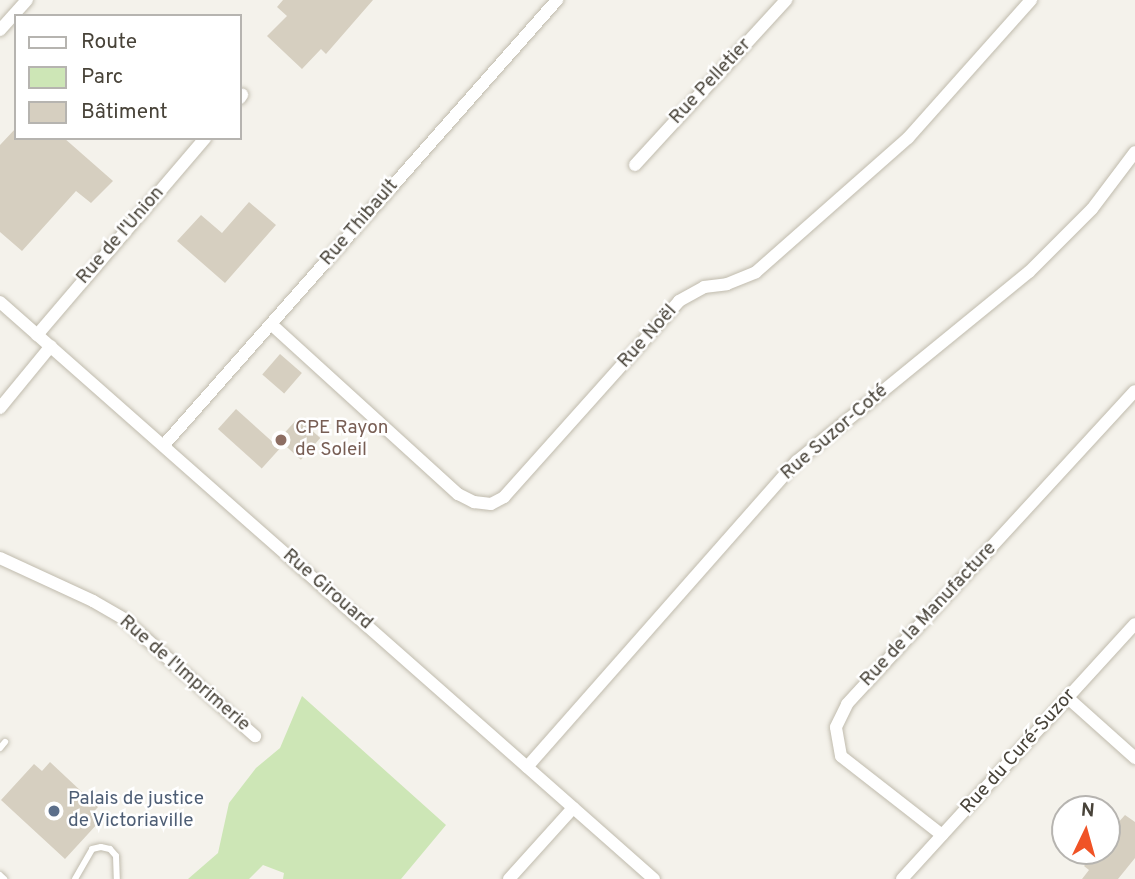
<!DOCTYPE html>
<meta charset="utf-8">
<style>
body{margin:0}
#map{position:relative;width:1135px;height:879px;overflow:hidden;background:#f4f2eb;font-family:Overpass,sans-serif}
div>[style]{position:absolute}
.green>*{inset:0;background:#cde6b6}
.building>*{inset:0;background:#d6cfc0;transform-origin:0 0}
.roads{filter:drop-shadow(0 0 2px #c0bbad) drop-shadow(0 0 2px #c0bbad)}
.lane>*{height:6px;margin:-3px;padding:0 3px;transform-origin:3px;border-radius:3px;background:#fff}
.street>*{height:12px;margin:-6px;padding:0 6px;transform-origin:6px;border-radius:6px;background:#fff}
.dots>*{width:19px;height:19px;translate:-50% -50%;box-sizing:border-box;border:4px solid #fff;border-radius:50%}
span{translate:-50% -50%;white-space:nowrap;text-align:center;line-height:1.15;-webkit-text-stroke:5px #fff;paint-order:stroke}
.street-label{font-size:19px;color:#484339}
.education-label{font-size:19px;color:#785e54}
.left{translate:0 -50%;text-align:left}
.service-label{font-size:19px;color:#4e5e75}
.legend{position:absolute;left:14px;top:14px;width:228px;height:126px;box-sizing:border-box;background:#fff;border:2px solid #b6b4b0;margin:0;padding:9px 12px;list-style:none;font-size:21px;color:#484339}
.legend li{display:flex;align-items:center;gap:14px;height:35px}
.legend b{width:35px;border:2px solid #b6b4b0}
.north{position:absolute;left:1051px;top:795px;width:70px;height:70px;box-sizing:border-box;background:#fff;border:2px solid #b6b4b0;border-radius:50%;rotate:5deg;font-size:19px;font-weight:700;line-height:28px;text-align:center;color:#484339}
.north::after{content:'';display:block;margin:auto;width:24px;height:32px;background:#f05326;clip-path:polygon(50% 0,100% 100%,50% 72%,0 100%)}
</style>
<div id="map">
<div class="green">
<i style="clip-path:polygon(302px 696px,446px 825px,401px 879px,283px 879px,284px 873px,263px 865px,249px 879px,188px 879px,218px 853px,229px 803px,256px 768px,280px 748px)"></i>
</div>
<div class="building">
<i style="clip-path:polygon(283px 0,373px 0,326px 54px,321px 49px,302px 69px,267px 36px,287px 16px,277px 7px)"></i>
<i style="clip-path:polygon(16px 128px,16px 138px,64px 138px,113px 181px,91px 203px,76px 191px,22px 251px,0 232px,0 145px)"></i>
<i style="clip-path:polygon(249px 202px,276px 225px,225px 283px,177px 241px,201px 215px,222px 233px)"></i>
<i style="left:280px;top:354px;width:29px;height:27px;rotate:41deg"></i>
<i style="left:236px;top:409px;width:59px;height:27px;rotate:42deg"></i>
<i style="left:298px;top:418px;width:30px;height:29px;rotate:42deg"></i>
<i style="clip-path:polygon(50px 762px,98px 807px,91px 815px,99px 822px,65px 859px,1px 800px,34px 764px,42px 771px)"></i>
<i style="clip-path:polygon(1125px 815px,1135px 822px,1135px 858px,1118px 879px,1082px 879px,1089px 870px,1084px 866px,1097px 851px,1107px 851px,1107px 835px)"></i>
</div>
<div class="roads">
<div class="lane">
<i style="left:0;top:748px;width:8px;rotate:-50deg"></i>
<i style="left:0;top:875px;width:6px;rotate:45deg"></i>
<i style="left:75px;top:879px;width:34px;rotate:-60deg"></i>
<i style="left:92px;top:849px;width:9px;rotate:-13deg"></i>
<i style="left:101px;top:847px;width:9px;rotate:13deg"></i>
<i style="left:110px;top:849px;width:9px;rotate:49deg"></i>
<i style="left:116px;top:856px;width:23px;rotate:88deg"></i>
</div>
<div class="street">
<i style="left:0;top:30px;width:40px;rotate:-48deg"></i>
<i style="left:240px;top:98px;width:4px;rotate:-56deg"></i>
<i style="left:635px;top:165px;width:224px;rotate:-47.5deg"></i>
<i style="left:0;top:302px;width:872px;rotate:41.42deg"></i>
<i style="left:271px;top:324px;width:253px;rotate:42.3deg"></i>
<i style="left:458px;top:494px;width:18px;rotate:27deg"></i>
<i style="left:474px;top:502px;width:17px;rotate:7deg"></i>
<i style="left:491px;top:504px;width:15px;rotate:-28deg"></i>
<i style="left:504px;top:497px;width:263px;rotate:-48.2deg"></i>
<i style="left:679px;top:301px;width:29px;rotate:-29deg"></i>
<i style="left:704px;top:287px;width:23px;rotate:-7deg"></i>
<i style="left:727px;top:284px;width:31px;rotate:-22deg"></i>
<i style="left:756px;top:272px;width:203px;rotate:-41.4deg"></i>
<i style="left:908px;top:138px;width:185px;rotate:-48.3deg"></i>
<i style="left:37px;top:335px;width:259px;rotate:-49.5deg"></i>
<i style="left:0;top:408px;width:80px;rotate:-50.6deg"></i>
<i style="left:164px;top:445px;width:594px;rotate:-48.55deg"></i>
<i style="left:0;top:558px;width:102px;rotate:24.8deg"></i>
<i style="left:93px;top:601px;width:36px;rotate:30deg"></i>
<i style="left:124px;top:619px;width:176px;rotate:41.8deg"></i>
<i style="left:1068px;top:698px;width:90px;rotate:41.8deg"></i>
<i style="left:527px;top:767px;width:408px;rotate:-48.6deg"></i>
<i style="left:797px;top:461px;width:299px;rotate:-39.2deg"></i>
<i style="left:1029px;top:272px;width:89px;rotate:-45deg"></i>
<i style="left:1092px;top:209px;width:71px;rotate:-53deg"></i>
<i style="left:942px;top:835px;width:128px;rotate:-142deg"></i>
<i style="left:841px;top:756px;width:29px;rotate:-100deg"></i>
<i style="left:836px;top:727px;width:25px;rotate:-64deg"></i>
<i style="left:847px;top:704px;width:425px;rotate:-47.4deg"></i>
<i style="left:509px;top:879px;width:96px;rotate:-48deg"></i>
<i style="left:902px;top:879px;width:345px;rotate:-47.6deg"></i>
</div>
</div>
<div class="dots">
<i style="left:281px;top:440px;background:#8d6e63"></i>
<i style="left:54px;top:811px;background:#5c6f8a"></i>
</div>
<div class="street-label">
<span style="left:711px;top:82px;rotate:-47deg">Rue Pelletier</span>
<span style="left:360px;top:223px;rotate:-49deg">Rue Thibault</span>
<span style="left:121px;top:236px;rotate:-49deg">Rue de l'Union</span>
<span style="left:648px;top:337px;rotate:-48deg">Rue Noël</span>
<span style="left:835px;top:433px;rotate:-41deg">Rue Suzor-Coté</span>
<span style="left:327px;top:590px;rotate:41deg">Rue Girouard</span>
<span style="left:929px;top:615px;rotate:-47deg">Rue de la Manufacture</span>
<span style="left:184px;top:674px;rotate:41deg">Rue de l'Imprimerie</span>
<span style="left:1019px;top:752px;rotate:-48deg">Rue du Curé-Suzor</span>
</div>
<div class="education-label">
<span class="left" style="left:295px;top:440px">CPE Rayon<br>de Soleil</span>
</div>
<div class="service-label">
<span class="left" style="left:68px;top:811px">Palais de justice<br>de Victoriaville</span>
</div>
<ul class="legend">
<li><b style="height:9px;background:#fff"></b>Route</li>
<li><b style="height:19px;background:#cde6b6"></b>Parc</li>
<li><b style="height:19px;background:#d6cfc0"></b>Bâtiment</li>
</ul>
<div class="north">N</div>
</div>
